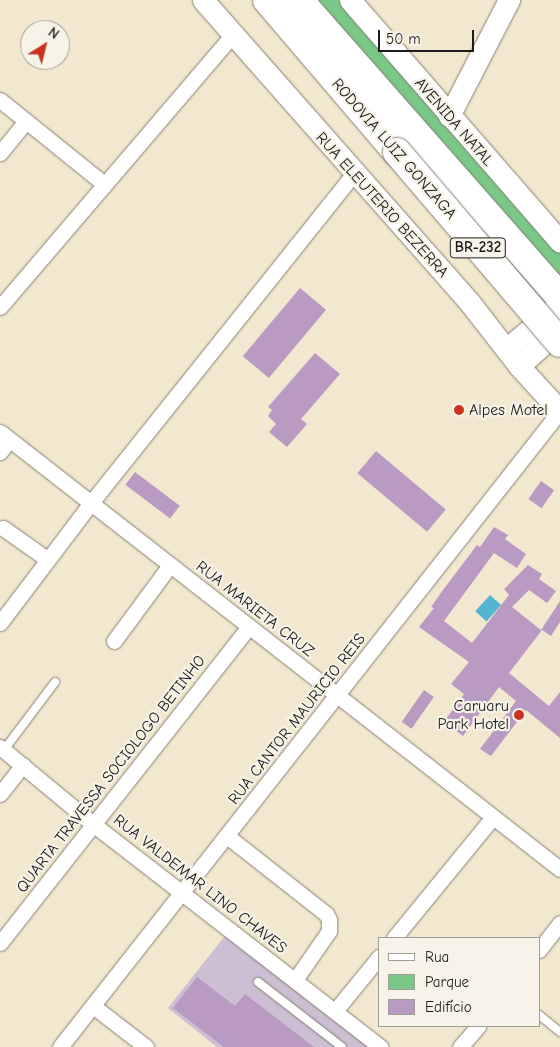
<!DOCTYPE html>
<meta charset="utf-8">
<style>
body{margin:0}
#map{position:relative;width:560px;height:1047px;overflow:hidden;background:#f2e7cf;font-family:"Comic Neue",sans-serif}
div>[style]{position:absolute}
.industrial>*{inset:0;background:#ccbed3}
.green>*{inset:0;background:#7ac888}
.water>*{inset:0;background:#53b5d2;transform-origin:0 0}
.building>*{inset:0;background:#b99ac2;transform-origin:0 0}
.roads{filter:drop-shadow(0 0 1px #878276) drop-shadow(0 0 1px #878276)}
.lane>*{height:8px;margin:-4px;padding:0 4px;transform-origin:4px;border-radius:4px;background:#fff}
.street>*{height:15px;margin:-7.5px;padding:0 7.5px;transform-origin:7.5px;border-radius:7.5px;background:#fff}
.secondary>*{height:21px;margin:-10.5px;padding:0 10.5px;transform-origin:10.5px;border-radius:10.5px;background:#fff}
.highway>*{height:28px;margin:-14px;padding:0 14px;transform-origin:14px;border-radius:14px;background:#fff}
.bridges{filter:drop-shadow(0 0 1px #878276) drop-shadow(0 0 1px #878276)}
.highway-bridge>*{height:28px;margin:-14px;padding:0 14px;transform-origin:14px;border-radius:14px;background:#fff}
.dots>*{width:14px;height:14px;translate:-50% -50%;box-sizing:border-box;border:2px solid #f7f3e8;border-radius:50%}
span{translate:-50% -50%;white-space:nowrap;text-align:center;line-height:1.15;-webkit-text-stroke:4.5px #f7f3e8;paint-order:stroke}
.shield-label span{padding:1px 4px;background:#f7f3e8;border:1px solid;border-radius:4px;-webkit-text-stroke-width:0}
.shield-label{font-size:15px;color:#1c1c1c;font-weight:700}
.street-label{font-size:16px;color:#1c1c1c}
.poi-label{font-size:16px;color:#1c1c1c}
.left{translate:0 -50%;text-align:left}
.right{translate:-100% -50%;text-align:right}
.legend{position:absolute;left:378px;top:937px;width:162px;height:90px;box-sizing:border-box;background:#f7f3e8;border:1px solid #9f9d96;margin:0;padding:6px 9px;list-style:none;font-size:15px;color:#1c1c1c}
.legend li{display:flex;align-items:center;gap:10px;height:25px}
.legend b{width:25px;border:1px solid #9f9d96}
.north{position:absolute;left:20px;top:20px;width:50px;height:50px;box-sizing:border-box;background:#f7f3e8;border:1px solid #9f9d96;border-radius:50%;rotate:36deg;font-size:14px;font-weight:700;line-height:20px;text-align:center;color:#1c1c1c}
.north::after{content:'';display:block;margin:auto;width:18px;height:22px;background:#c8321e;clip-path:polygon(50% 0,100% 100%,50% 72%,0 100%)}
.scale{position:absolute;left:378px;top:30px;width:96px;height:22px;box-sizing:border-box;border:2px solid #1c1c1c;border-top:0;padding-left:6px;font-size:15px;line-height:18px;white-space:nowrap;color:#1c1c1c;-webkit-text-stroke:4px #f7f3e8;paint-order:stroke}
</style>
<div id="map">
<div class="industrial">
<i style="clip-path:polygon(228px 932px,374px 1047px,217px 1047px,168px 1008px)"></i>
</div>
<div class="green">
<i style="clip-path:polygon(303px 0,339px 0,560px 252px,560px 296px)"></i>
</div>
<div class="water">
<i style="left:490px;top:595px;width:15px;height:22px;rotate:42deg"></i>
</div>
<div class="building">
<i style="left:300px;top:288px;width:34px;height:89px;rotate:40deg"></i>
<i style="clip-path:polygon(315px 353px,340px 374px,301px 419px,307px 424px,287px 447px,269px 432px,276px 424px,268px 416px,272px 410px,268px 407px)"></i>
<i style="left:376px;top:451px;width:91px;height:29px;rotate:40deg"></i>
<i style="left:135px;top:472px;width:56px;height:16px;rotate:37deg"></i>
<i style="left:541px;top:481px;width:16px;height:22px;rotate:35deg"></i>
<i style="clip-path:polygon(494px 527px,508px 535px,505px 539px,526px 554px,517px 568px,494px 553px,444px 621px,472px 643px,509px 595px,504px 589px,528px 565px,542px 574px,539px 579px,556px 591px,547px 603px,529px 590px,512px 607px,541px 630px,560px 601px,560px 622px,551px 636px,542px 630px,509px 673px,549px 706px,560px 692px,560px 738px,526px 710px,491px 756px,480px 749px,516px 701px,499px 687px,463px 736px,444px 722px,464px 694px,451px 684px,469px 662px,419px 627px,434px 608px,431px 607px,443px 590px,477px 545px,480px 547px)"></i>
<i style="left:424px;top:690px;width:12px;height:39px;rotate:35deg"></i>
<i style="clip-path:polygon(197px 977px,235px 1006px,245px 994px,314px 1047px,224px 1047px,173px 1008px)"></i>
</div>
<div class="roads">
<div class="lane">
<i style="left:4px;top:750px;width:85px;rotate:-53.1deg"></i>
<i style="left:258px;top:982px;width:106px;rotate:37.7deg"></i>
<i style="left:539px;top:1015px;width:27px;rotate:39deg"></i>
</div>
<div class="street">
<i style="left:0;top:100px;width:132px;rotate:38.9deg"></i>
<i style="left:0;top:153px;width:41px;rotate:-50.9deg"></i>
<i style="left:0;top:307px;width:358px;rotate:-49.5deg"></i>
<i style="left:0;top:432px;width:710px;rotate:37.97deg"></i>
<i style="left:0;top:452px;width:15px;rotate:-53deg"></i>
<i style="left:3px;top:528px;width:54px;rotate:35.2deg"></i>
<i style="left:0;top:623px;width:149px;rotate:-52.9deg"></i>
<i style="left:90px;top:504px;width:423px;rotate:-51.4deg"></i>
<i style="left:114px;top:641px;width:94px;rotate:-53.6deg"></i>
<i style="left:0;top:747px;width:121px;rotate:39.6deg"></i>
<i style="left:93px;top:824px;width:364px;rotate:37.8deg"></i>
<i style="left:0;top:794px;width:37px;rotate:-52deg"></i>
<i style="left:227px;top:836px;width:126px;rotate:38.2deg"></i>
<i style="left:326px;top:914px;width:7px;rotate:63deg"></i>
<i style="left:329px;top:920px;width:11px;rotate:90deg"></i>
<i style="left:329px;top:931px;width:60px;rotate:124.8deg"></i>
<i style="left:394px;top:938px;width:156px;rotate:-50.7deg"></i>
<i style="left:0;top:943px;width:402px;rotate:-51.8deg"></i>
<i style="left:539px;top:950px;width:34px;rotate:-52deg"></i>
<i style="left:93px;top:1006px;width:67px;rotate:37.7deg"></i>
<i style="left:335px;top:1011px;width:70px;rotate:-50.8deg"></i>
<i style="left:60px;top:1047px;width:809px;rotate:-51.83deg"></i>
<i style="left:460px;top:1047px;width:28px;rotate:-49deg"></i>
</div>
<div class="secondary">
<i style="left:203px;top:0;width:404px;rotate:48.6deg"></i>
<i style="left:470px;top:303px;width:80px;rotate:52.1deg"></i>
<i style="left:519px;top:366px;width:61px;rotate:47.7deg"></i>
<i style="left:350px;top:0;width:320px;rotate:49deg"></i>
<i style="left:449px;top:116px;width:131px;rotate:-62.7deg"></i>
<i style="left:506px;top:349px;width:70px;rotate:-39.8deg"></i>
<i style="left:519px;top:366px;width:55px;rotate:-42.1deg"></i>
</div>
<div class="highway">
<i style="left:267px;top:0;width:200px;rotate:49.5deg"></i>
<i style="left:299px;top:0;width:395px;rotate:48.7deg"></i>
</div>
</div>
<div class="bridges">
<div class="highway-bridge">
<i style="left:397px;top:152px;width:251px;rotate:49.5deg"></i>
</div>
</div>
<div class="dots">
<i style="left:459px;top:410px;background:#c8321e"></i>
<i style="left:519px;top:715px;background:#c8321e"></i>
</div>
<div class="shield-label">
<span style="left:478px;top:248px">BR-232</span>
</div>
<div class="street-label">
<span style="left:454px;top:122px;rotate:49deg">AVENIDA NATAL</span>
<span style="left:394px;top:149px;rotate:49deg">RODOVIA LUIZ GONZAGA</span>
<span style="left:382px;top:205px;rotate:48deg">RUA ELEUTERIO BEZERRA</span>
<span style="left:255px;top:609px;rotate:38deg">RUA MARIETA CRUZ</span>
<span style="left:297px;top:719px;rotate:-52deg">RUA CANTOR MAURICIO REIS</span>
<span style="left:111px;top:774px;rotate:-52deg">QUARTA TRAVESSA SOCIOLOGO BETINHO</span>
<span style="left:200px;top:884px;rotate:38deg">RUA VALDEMAR LINO CHAVES</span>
</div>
<div class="poi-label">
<span class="left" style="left:469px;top:410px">Alpes Motel</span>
<span class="right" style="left:509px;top:715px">Caruaru<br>Park Hotel</span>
</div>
<ul class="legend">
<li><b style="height:6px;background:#fff"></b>Rua</li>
<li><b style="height:14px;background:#7ac888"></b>Parque</li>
<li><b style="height:14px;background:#b99ac2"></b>Edifício</li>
</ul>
<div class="north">N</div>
<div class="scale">50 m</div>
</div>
